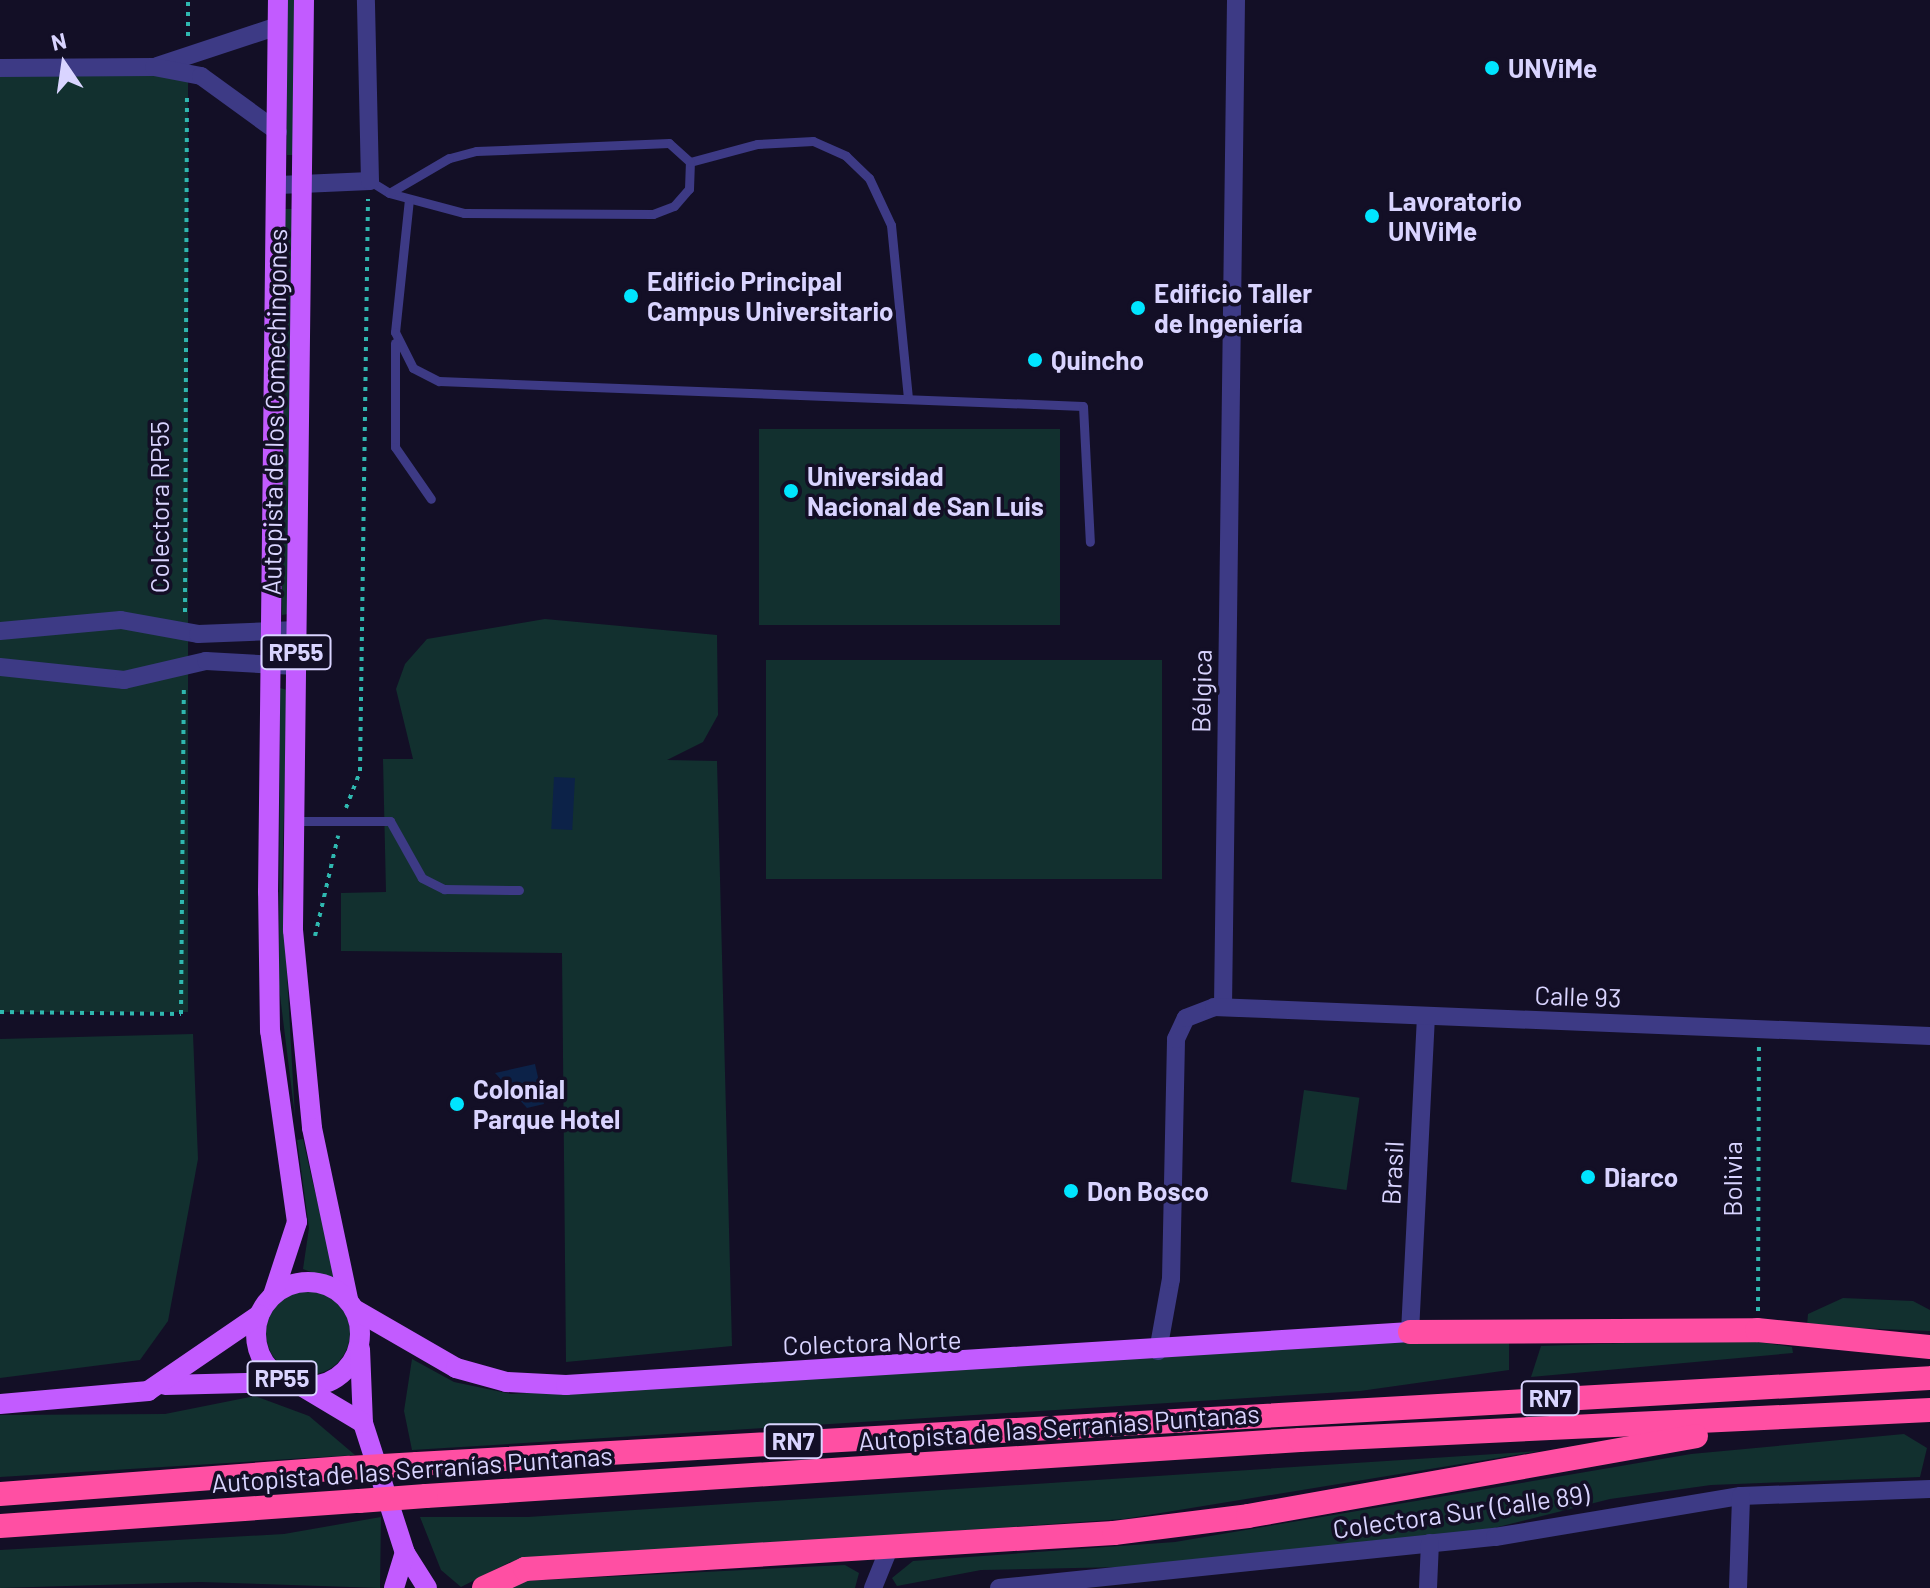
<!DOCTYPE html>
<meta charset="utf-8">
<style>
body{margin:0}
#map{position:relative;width:1930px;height:1588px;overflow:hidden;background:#130f26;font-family:Barlow,sans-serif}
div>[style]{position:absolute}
.green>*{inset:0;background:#12302f;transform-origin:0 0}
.round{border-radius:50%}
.water>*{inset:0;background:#0c2248;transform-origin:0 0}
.path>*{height:4px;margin-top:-2px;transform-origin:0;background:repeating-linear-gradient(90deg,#2fb8b0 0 4px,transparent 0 10px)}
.lane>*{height:9px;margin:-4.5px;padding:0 4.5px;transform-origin:4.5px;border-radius:4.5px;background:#3d3a85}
.street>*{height:18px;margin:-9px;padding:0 9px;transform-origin:9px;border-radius:9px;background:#3d3a85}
.primary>*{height:20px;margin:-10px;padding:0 10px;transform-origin:10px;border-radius:10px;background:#c25bff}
.primary>.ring{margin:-10px;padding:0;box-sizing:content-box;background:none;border:20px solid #c25bff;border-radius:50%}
.highway>*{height:24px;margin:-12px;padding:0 12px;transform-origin:12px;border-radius:12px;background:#ff4fa3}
.highway-bridge>*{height:24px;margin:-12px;padding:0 12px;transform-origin:12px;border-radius:12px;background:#ff4fa3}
.dots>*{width:22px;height:22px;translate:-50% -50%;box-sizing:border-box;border:4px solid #130f26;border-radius:50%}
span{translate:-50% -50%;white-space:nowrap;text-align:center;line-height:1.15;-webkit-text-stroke:7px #130f26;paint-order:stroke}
.shield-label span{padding:2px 6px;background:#130f26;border:2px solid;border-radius:6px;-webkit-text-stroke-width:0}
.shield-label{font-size:24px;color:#d9d4ff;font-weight:700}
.poi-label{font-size:26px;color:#d9d4ff;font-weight:700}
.left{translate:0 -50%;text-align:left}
.street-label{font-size:26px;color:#d9d4ff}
.north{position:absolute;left:24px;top:24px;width:80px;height:80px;-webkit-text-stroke:6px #130f26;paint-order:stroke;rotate:347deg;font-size:22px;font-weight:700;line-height:32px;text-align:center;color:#d9d4ff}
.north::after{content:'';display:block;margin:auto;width:28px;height:36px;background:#d9d4ff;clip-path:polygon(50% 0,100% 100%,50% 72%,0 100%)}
</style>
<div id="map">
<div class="green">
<i style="left:287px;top:0;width:7px;height:155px"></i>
<i style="left:0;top:69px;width:188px;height:943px"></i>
<i style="clip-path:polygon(285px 209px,292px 209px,288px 614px,282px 615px)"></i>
<i style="left:1060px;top:429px;width:196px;height:301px;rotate:90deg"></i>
<i style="clip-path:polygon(545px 619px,717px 635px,718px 715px,703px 742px,667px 760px,717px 761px,732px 1346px,566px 1362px,562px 953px,341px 951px,341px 893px,386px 892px,383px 759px,413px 759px,396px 689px,405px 664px,427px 639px)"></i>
<i style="left:766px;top:660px;width:396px;height:219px"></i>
<i style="clip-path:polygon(280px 688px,287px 690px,282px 886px,295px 1117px,279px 987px)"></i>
<i style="clip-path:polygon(193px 1034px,198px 1159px,168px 1321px,140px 1360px,0 1378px,0 1039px)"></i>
<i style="left:1304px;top:1090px;width:56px;height:93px;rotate:8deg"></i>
<i style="clip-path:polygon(303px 1139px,311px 1175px,337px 1282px,303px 1269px,309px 1228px,297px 1140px)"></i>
<i class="round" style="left:266px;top:1291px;width:84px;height:84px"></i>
<i style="clip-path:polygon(1843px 1298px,1913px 1301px,1930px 1310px,1930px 1331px,1807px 1326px,1808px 1314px)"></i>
<i style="clip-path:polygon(1444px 1339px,1509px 1343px,1509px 1370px,1360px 1391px,412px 1450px,404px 1411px,412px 1359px,454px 1382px,511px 1394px)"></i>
<i style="clip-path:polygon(1740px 1339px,1792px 1347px,1793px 1353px,1531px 1377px,1541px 1346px)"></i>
<i style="clip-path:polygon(255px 1396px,309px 1416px,355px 1455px,0 1477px,0 1415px,165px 1414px)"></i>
<i style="clip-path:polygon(1904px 1434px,1927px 1448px,1920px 1477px,1711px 1485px,1610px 1499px,1486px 1530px,1122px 1567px,981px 1570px,897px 1586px,892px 1578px,913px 1561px,1175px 1542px,1691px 1454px)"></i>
<i style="clip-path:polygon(1540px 1451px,1124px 1519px,510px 1562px,461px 1587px,441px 1570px,420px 1517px,528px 1517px)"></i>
<i style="clip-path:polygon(381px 1517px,380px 1588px,200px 1582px,0 1588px,0 1550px,284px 1534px)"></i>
<i style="clip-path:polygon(845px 1565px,859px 1573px,855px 1588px,508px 1588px,523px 1581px)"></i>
</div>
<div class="water">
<i style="left:554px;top:777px;width:21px;height:52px;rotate:3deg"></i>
<i style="clip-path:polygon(535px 1064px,544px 1104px,527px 1108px,495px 1073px)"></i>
</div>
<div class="path">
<i style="left:188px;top:36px;width:36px;rotate:-90deg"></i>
<i style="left:185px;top:612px;width:519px;rotate:-89.78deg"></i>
<i style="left:346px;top:808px;width:40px;rotate:-69deg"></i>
<i style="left:360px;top:771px;width:572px;rotate:-89.2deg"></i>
<i style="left:315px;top:936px;width:103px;rotate:-77deg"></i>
<i style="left:0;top:1012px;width:181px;rotate:0.6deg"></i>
<i style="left:181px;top:1014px;width:329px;rotate:-89.5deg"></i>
<i style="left:1758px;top:1311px;width:264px;rotate:-89.8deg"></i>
</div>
<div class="lane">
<i style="left:690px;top:162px;width:69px;rotate:-15deg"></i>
<i style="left:757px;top:144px;width:56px;rotate:-3.1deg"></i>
<i style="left:813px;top:141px;width:36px;rotate:24deg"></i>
<i style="left:846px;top:156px;width:32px;rotate:44deg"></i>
<i style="left:869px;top:178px;width:52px;rotate:64.9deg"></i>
<i style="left:891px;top:225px;width:174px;rotate:84.4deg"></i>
<i style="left:370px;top:181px;width:22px;rotate:32deg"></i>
<i style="left:389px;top:193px;width:78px;rotate:14.9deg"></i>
<i style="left:464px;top:213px;width:189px;rotate:0.3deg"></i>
<i style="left:653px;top:214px;width:22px;rotate:-21deg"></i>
<i style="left:674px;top:206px;width:23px;rotate:-49deg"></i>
<i style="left:689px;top:189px;width:27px;rotate:-88deg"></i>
<i style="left:690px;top:162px;width:28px;rotate:-138deg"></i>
<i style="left:669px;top:143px;width:193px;rotate:177.6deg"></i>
<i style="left:476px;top:151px;width:28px;rotate:165deg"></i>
<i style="left:449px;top:158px;width:69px;rotate:149.7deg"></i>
<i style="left:409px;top:199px;width:134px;rotate:96deg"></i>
<i style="left:395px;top:332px;width:40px;rotate:63.4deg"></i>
<i style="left:413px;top:368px;width:29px;rotate:27deg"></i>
<i style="left:439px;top:381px;width:644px;rotate:2.22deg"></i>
<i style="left:1083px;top:406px;width:136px;rotate:87.1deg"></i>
<i style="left:395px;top:343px;width:104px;rotate:90deg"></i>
<i style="left:395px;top:447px;width:63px;rotate:55.3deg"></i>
<i style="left:294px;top:821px;width:96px"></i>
<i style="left:390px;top:821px;width:65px;rotate:60.7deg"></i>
<i style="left:422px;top:878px;width:25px;rotate:27deg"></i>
<i style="left:444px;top:889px;width:75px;rotate:0.8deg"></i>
</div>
<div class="street">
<i style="left:157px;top:66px;width:127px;rotate:-18.3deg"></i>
<i style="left:0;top:68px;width:154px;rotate:-0.4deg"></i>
<i style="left:154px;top:67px;width:48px;rotate:10.8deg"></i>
<i style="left:201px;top:76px;width:95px;rotate:36deg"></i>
<i style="left:279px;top:185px;width:91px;rotate:-2.5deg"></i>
<i style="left:370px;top:181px;width:181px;rotate:-91.3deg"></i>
<i style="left:0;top:631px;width:121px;rotate:-5.2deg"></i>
<i style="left:121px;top:620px;width:78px;rotate:10.3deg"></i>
<i style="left:198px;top:634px;width:98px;rotate:-2.3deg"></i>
<i style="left:0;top:667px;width:125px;rotate:6deg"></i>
<i style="left:124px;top:680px;width:84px;rotate:-13deg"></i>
<i style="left:206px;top:661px;width:90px;rotate:3.2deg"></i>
<i style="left:1223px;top:1007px;width:1007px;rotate:-89.26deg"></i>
<i style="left:1410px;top:1332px;width:316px;rotate:-87.1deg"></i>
<i style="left:1158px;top:1351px;width:73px;rotate:-79.8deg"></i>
<i style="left:1171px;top:1279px;width:240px;rotate:-88.8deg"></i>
<i style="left:1176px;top:1039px;width:23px;rotate:-65deg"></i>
<i style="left:1186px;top:1018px;width:30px;rotate:-21deg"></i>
<i style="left:1214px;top:1007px;width:717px;rotate:2.32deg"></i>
<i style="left:873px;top:1588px;width:45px;rotate:-68deg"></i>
<i style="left:999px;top:1588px;width:499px;rotate:-5.9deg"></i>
<i style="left:1495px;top:1537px;width:249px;rotate:-9.5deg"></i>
<i style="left:1741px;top:1496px;width:189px;rotate:-2.1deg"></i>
<i style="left:1428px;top:1588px;width:45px;rotate:-87.5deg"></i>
<i style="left:1738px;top:1588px;width:92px;rotate:-88.1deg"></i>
</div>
<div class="primary">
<i style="left:304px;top:0;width:930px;rotate:90.68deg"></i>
<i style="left:293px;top:930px;width:199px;rotate:84.5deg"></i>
<i style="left:312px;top:1128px;width:175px;rotate:78.1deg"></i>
<i class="ring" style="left:256px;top:1282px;width:84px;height:84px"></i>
<i style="left:273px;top:1295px;width:77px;rotate:-71.8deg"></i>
<i style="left:297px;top:1222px;width:193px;rotate:-98deg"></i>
<i style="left:270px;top:1031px;width:139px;rotate:-90.8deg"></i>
<i style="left:268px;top:892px;width:892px;rotate:-89.36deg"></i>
<i style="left:354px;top:1309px;width:118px;rotate:30deg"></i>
<i style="left:456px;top:1368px;width:52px;rotate:15.6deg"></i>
<i style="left:506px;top:1382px;width:60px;rotate:2.9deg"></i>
<i style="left:566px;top:1385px;width:846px;rotate:-3.59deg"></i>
<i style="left:360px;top:1349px;width:74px;rotate:87.7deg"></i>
<i style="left:363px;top:1423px;width:137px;rotate:72.1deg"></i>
<i style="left:405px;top:1553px;width:41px;rotate:57.8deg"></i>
<i style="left:165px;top:1385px;width:123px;rotate:-1.4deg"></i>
<i style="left:301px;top:1386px;width:72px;rotate:30.8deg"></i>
<i style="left:0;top:1404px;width:149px;rotate:-5deg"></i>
<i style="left:148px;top:1391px;width:135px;rotate:-34.4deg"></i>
<i style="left:394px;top:1588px;width:37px;rotate:-73deg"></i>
</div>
<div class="highway">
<i style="left:1410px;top:1332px;width:347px;rotate:-0.3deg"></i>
<i style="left:1757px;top:1330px;width:174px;rotate:5.6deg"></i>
<i style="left:417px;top:1464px;width:1515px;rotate:-3.25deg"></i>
<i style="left:0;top:1494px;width:350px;rotate:-4.3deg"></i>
<i style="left:426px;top:1496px;width:876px;rotate:-3.67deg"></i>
<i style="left:1300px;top:1440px;width:631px;rotate:-2.73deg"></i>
<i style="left:0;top:1526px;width:360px;rotate:-4deg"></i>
<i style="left:484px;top:1588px;width:45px;rotate:-24.9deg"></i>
<i style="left:525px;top:1569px;width:590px;rotate:-3.5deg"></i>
<i style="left:1114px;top:1533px;width:135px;rotate:-7.2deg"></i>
<i style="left:1248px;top:1516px;width:455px;rotate:-10.1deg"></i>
</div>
<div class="highway-bridge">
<i style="left:349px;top:1468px;width:68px;rotate:-3.4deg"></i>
<i style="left:359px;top:1501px;width:67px;rotate:-4.3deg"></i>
</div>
<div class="dots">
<i style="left:1492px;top:68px;background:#00e5ff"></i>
<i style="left:1372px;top:216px;background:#00e5ff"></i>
<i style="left:631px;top:296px;background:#00e5ff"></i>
<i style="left:1138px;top:308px;background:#00e5ff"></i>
<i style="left:1035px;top:360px;background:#00e5ff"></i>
<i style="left:791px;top:491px;background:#00e5ff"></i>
<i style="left:457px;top:1104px;background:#00e5ff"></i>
<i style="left:1588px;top:1177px;background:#00e5ff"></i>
<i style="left:1071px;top:1191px;background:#00e5ff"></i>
</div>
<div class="shield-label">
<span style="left:296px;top:652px">RP55</span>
<span style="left:282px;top:1378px">RP55</span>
<span style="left:1550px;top:1398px">RN7</span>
<span style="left:793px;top:1441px">RN7</span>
</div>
<div class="poi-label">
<span class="left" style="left:1508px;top:68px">UNViMe</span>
<span class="left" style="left:1388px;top:216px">Lavoratorio<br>UNViMe</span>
<span class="left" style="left:647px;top:296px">Edificio Principal<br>Campus Universitario</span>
<span class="left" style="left:1154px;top:308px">Edificio Taller<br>de Ingeniería</span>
<span class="left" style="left:1051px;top:360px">Quincho</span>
<span class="left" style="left:807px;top:491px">Universidad<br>Nacional de San Luis</span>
<span class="left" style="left:473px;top:1104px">Colonial<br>Parque Hotel</span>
<span class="left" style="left:1604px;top:1177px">Diarco</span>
<span class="left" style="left:1087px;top:1191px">Don Bosco</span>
</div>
<div class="street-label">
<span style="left:274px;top:412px;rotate:-89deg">Autopista de los Comechingones</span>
<span style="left:159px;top:507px;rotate:-90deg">Colectora RP55</span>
<span style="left:1201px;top:691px;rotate:-89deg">Bélgica</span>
<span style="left:1578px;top:996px;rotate:2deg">Calle 93</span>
<span style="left:1392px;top:1173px;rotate:-87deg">Brasil</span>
<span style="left:1732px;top:1179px;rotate:-90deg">Bolivia</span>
<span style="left:872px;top:1342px;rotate:-2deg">Colectora Norte</span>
<span style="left:1059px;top:1427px;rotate:-4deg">Autopista de las Serranías Puntanas</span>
<span style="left:412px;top:1469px;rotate:-4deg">Autopista de las Serranías Puntanas</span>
<span style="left:1461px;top:1511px;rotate:-8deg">Colectora Sur (Calle 89)</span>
</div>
<div class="north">N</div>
</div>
